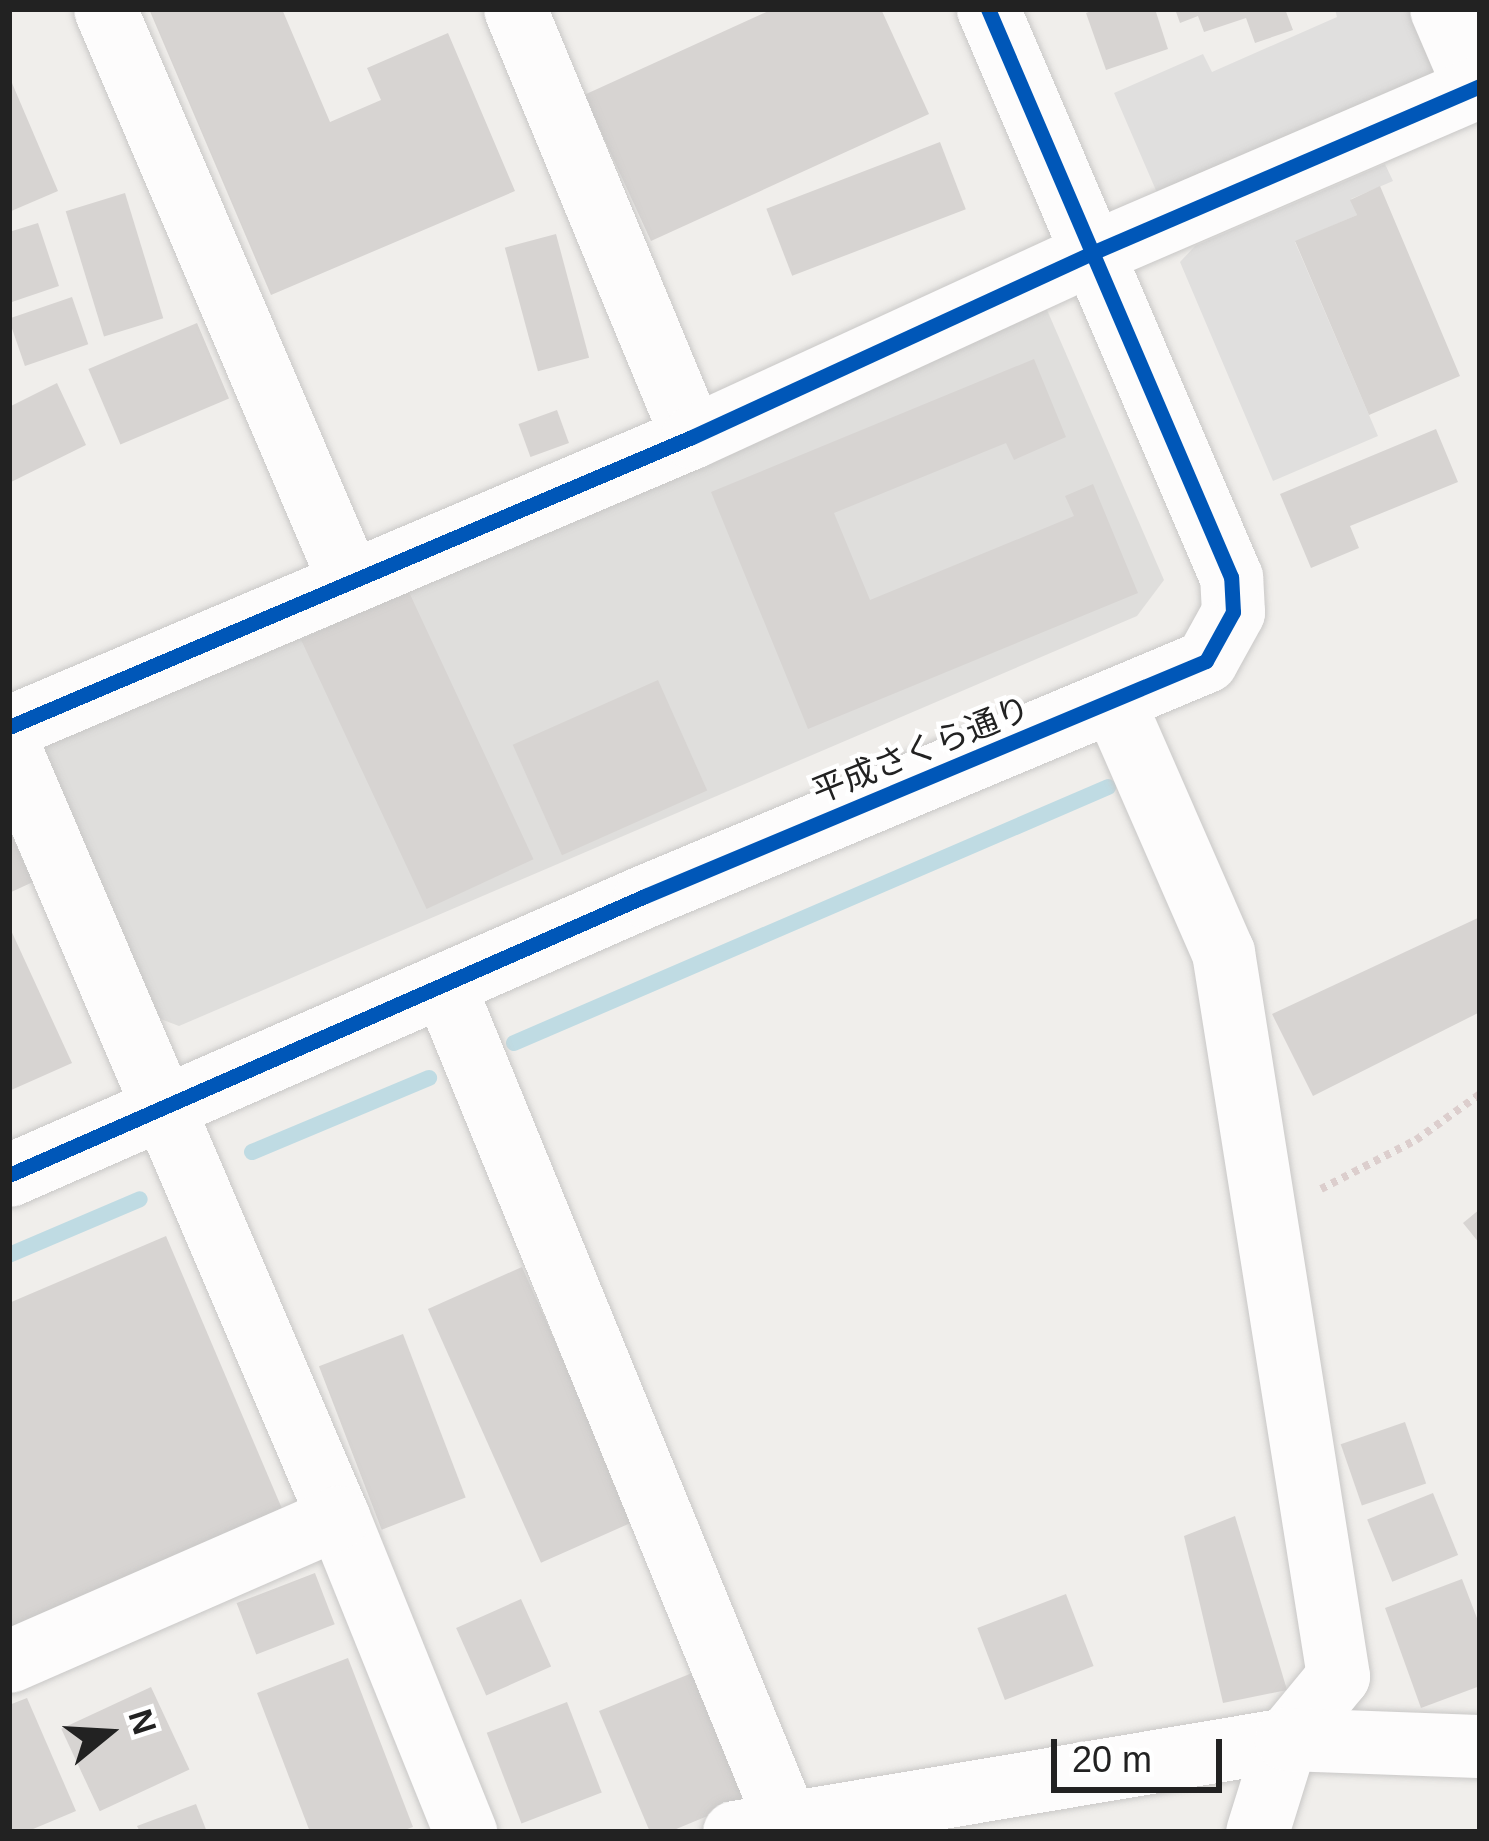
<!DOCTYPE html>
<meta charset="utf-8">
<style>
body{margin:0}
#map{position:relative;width:1489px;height:1841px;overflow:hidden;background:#f0eeeb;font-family:Helvetica,"Noto Sans JP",sans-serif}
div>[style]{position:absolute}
.residential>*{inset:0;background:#dfdedc}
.parking>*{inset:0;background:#e0dfde}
.stream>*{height:16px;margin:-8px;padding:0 8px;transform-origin:8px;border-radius:8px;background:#bfdbe3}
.building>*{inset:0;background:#d7d4d2;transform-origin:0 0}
.path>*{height:8px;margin-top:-4px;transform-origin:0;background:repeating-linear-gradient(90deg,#dccecd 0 6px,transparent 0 12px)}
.roads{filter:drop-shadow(0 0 3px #c9c8c7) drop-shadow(0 0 3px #c9c8c7)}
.minor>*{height:63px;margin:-31.5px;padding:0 31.5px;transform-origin:31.5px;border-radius:31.5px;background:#fdfcfc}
.cycleway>*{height:15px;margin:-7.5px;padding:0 7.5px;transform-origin:7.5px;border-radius:7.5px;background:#0057b8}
span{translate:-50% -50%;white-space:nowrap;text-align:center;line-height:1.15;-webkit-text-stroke:9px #fff;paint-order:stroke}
.street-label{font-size:33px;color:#222}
.frame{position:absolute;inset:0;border:12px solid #222;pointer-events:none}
.north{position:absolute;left:48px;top:1673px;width:120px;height:120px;-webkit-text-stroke:9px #fff;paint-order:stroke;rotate:72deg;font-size:33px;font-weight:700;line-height:48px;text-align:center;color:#222}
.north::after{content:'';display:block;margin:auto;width:42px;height:54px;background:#222;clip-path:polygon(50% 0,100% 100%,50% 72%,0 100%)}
.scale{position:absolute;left:1051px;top:1739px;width:171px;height:54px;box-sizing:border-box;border:6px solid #222;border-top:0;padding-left:15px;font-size:36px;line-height:42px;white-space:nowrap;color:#222;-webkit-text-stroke:9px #fff;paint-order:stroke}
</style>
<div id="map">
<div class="residential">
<i style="clip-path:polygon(1044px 303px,1164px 580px,1137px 616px,179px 1026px,158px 1018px,43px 753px,59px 724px)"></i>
</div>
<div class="parking">
<i style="clip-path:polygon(1335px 9px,1419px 9px,1452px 84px,1164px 209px,1114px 93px,1203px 54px,1212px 72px,1337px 17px)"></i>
<i style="clip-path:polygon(1385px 164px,1393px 181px,1351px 199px,1357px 215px,1295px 242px,1378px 436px,1273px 481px,1180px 262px,1195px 246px)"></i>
</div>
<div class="stream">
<i style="left:514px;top:1043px;width:647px;rotate:-23.31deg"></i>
<i style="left:252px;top:1152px;width:192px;rotate:-22.7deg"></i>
<i style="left:9px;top:1255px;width:142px;rotate:-23.1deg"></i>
</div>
<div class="building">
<i style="clip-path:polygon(149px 9px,282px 9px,330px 122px,381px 100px,367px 68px,448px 33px,515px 191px,271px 295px)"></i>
<i style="clip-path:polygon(773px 9px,881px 9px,929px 114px,651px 241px,584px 95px)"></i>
<i style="clip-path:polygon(1097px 9px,1155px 9px,1168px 49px,1106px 70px,1086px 13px)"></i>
<i style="clip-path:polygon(1175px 9px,1285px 9px,1293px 30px,1255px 43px,1246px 18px,1204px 32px,1198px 16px,1180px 23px)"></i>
<i style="clip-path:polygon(9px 76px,58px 191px,9px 212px)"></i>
<i style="left:940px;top:142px;width:72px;height:186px;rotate:69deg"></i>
<i style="clip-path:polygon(1380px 186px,1460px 376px,1369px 415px,1295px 241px,1357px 215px,1350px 200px)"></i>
<i style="left:125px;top:193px;width:131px;height:62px;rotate:73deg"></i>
<i style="clip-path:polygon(38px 223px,59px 286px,9px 303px,9px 232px)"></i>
<i style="left:556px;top:234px;width:128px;height:53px;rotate:75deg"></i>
<i style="left:72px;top:297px;width:50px;height:67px;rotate:71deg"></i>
<i style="left:197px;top:323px;width:82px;height:118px;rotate:67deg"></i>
<i style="clip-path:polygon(1034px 359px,1066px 437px,1014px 460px,1006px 443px,834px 513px,870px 600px,1074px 516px,1065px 496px,1093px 484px,1138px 593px,808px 729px,711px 492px)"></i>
<i style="clip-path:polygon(57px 383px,86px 445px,9px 483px,9px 407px)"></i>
<i style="left:557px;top:410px;width:35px;height:41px;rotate:70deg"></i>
<i style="clip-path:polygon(1436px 429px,1458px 482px,1350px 526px,1359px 548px,1311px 568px,1280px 494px)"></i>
<i style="left:408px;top:590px;width:297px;height:118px;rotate:65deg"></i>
<i style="left:658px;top:680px;width:121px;height:159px;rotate:66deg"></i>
<i style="clip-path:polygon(9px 829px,33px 882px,9px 893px)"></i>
<i style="clip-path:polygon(1480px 917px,1480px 1012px,1313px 1096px,1272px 1014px)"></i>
<i style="clip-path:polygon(9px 926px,72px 1063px,9px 1091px)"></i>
<i style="clip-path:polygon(1480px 1209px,1480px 1244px,1463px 1223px)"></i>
<i style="clip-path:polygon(166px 1236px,283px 1511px,9px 1628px,9px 1303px)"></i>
<i style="left:522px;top:1267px;width:278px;height:103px;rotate:66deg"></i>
<i style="left:403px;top:1334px;width:175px;height:90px;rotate:69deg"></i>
<i style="left:1405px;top:1422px;width:65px;height:68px;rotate:71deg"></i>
<i style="left:1433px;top:1493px;width:67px;height:71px;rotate:68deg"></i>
<i style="clip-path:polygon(1235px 1516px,1287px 1690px,1223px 1703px,1184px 1536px)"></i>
<i style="left:315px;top:1573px;width:55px;height:84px;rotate:69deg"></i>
<i style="clip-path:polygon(1462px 1579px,1480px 1626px,1480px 1686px,1421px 1708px,1385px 1608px)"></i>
<i style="left:1066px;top:1594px;width:77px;height:95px;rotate:69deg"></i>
<i style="left:521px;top:1599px;width:74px;height:71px;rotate:66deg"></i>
<i style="clip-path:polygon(348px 1658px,413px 1827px,399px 1832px,310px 1832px,257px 1693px)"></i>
<i style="clip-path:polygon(692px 1673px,746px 1800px,669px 1832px,650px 1832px,599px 1711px)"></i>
<i style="left:151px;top:1687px;width:91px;height:99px;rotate:65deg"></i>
<i style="clip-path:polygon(27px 1698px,76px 1811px,26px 1832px,9px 1832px,9px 1705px)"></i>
<i style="left:567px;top:1702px;width:97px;height:86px;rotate:69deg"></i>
<i style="clip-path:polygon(196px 1804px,207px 1832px,140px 1832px,137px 1826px)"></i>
</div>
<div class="path">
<i style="left:1321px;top:1189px;width:107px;rotate:-27.3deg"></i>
<i style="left:1416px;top:1140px;width:79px;rotate:-35.7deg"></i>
</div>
<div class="roads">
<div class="minor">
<i style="left:105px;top:9px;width:621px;rotate:66.86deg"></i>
<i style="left:515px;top:9px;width:463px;rotate:67.5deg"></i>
<i style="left:1441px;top:9px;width:86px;rotate:66.7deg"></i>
<i style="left:1114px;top:703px;width:272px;rotate:66.4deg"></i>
<i style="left:1223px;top:952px;width:733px;rotate:80.97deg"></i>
<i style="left:1338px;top:1676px;width:82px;rotate:129.5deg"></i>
<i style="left:1286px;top:1739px;width:97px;rotate:107.3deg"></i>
<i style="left:9px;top:727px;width:742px;rotate:-23.01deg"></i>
<i style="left:692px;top:437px;width:440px;rotate:-24.7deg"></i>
<i style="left:1092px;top:253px;width:422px;rotate:-23.3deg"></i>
<i style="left:9px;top:747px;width:837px;rotate:66.86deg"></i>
<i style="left:338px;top:1517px;width:340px;rotate:68deg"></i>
<i style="left:444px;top:986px;width:900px;rotate:67.74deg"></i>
<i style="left:9px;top:1175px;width:695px;rotate:-23.69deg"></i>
<i style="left:645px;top:896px;width:608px;rotate:-22.73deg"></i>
<i style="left:1206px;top:661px;width:56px;rotate:-61.1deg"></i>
<i style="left:1233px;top:612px;width:35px;rotate:-93deg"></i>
<i style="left:1231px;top:577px;width:618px;rotate:-113.16deg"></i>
<i style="left:9px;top:1661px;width:359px;rotate:-23.6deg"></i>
<i style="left:734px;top:1832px;width:560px;rotate:-9.56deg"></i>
<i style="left:1286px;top:1739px;width:194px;rotate:2.1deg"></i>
</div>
</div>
<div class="cycleway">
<i style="left:9px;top:727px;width:742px;rotate:-23.01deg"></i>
<i style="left:692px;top:437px;width:440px;rotate:-24.7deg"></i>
<i style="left:1092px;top:253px;width:422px;rotate:-23.3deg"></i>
<i style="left:9px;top:1175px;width:695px;rotate:-23.69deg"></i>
<i style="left:645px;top:896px;width:608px;rotate:-22.73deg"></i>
<i style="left:1206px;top:661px;width:56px;rotate:-61.1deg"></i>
<i style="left:1233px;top:612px;width:35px;rotate:-93deg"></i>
<i style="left:1231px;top:577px;width:618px;rotate:-113.16deg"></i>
</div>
<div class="street-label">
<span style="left:921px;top:750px;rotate:-22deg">平成さくら通り</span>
</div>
<div class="frame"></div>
<div class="north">N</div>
<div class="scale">20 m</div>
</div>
